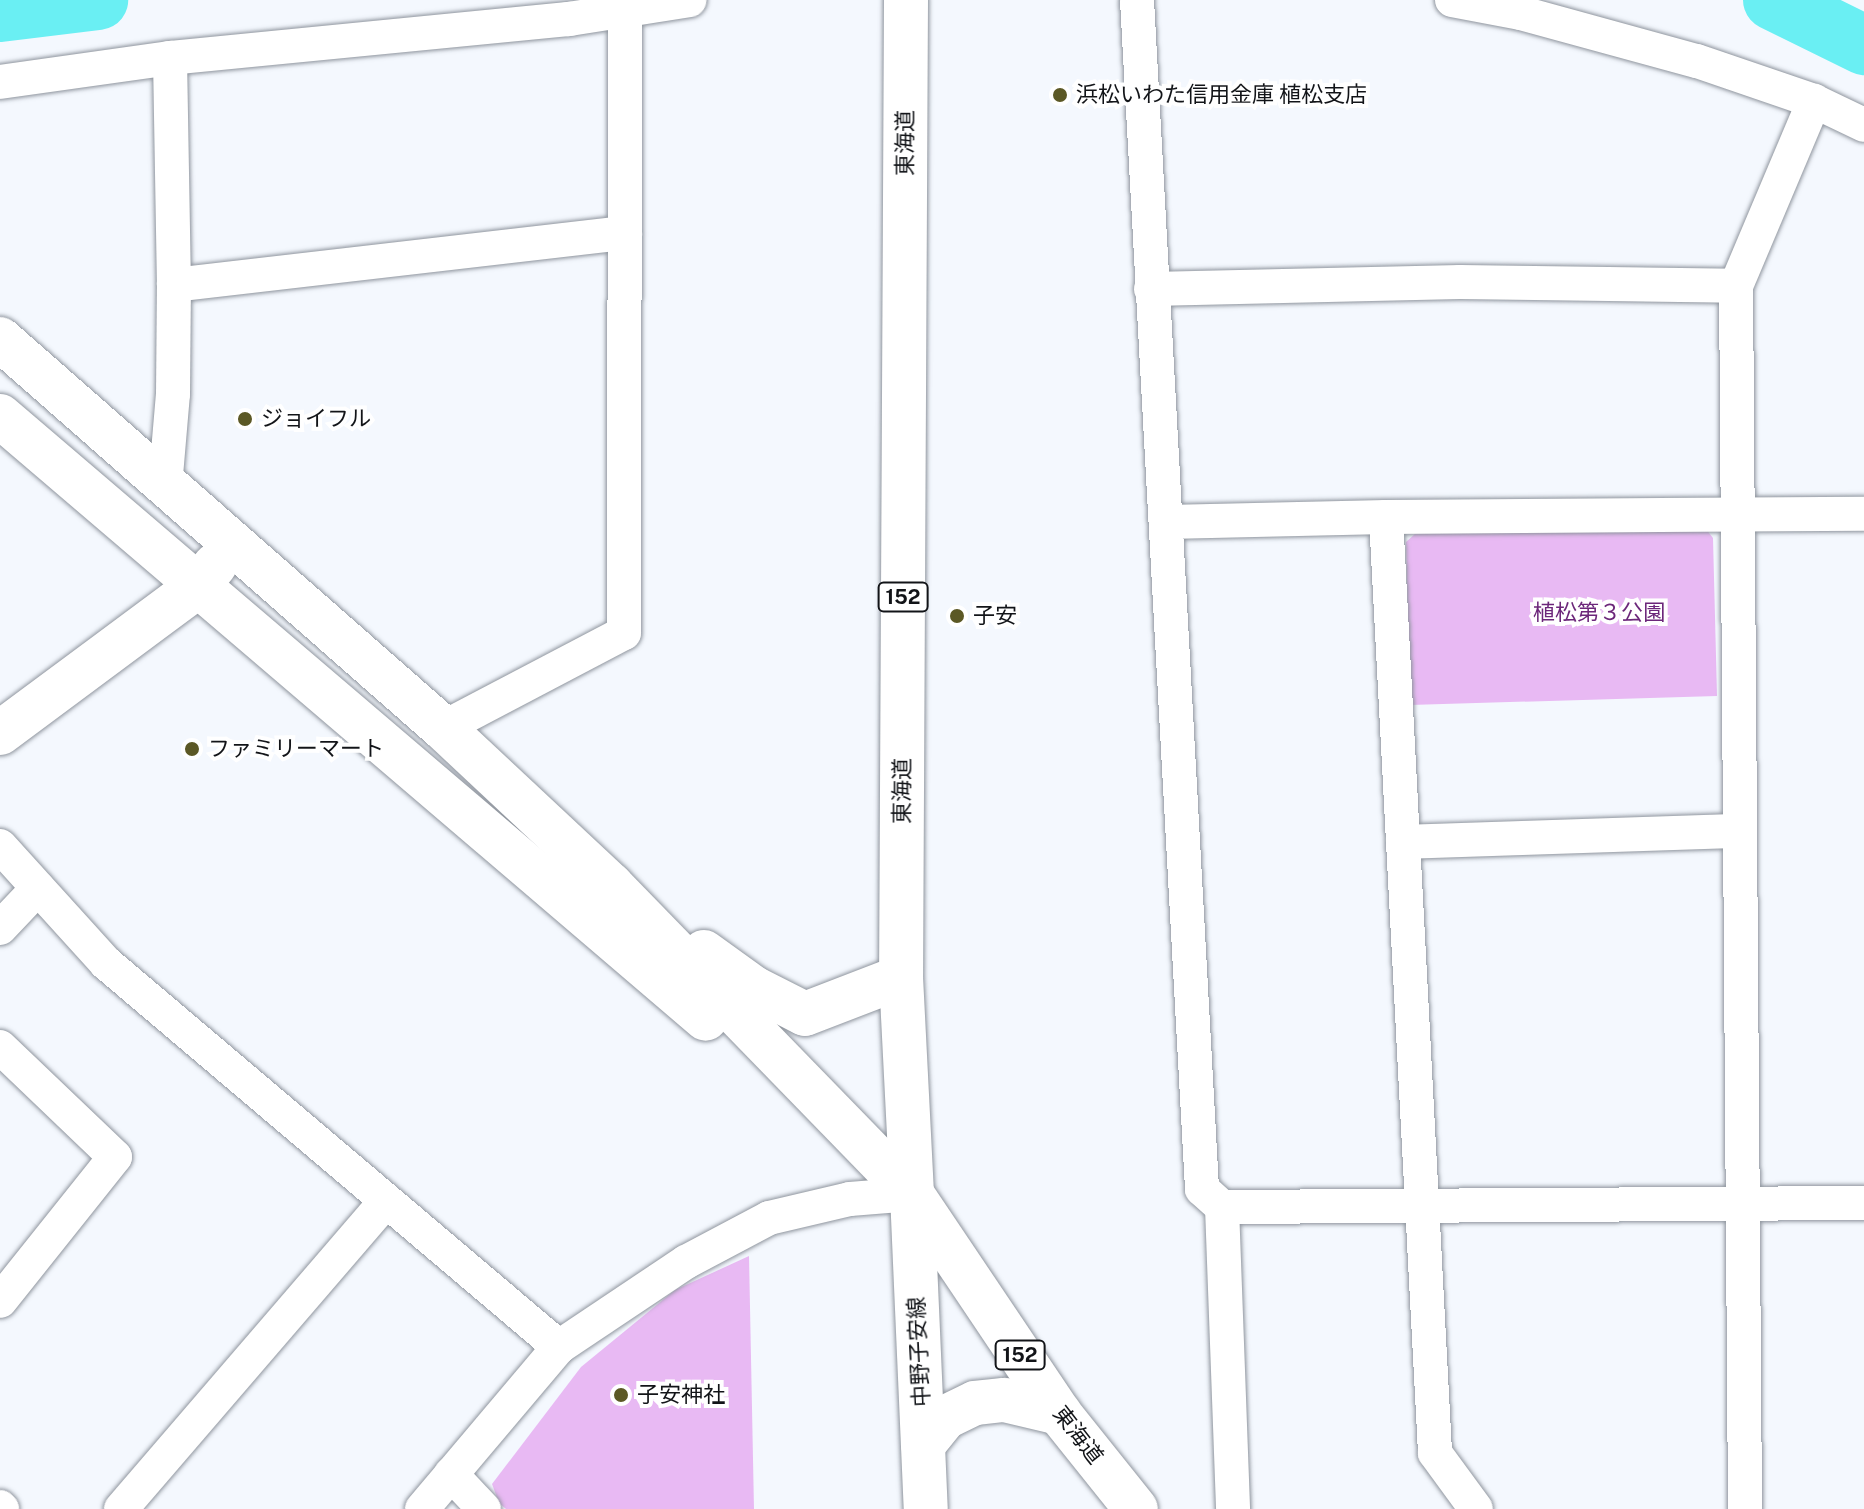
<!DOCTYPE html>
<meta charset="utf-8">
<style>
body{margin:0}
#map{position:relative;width:1864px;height:1509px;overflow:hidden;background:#f4f8fe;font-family:"Public Sans","Noto Sans JP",sans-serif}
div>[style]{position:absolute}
.green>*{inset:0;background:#e8b9f3}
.river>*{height:60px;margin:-30px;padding:0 30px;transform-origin:30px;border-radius:30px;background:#6aeff3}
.roads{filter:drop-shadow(0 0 2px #8f959e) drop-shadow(0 0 2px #8f959e)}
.street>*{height:34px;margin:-17px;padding:0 17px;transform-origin:17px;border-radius:17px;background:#fff}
.secondary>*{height:44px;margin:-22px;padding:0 22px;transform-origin:22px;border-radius:22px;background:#fff}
.highway>*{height:44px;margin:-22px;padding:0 22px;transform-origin:22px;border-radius:22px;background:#fff}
.dots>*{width:22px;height:22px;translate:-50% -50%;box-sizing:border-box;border:4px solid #fff;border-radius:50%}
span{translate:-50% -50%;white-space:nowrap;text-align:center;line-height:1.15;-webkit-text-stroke:8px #fff;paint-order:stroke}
.shield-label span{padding:2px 6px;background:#fff;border:2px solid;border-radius:6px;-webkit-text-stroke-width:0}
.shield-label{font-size:20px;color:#121418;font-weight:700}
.poi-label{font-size:22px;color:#121418}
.left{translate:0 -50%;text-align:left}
.street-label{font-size:22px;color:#121418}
.park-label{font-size:22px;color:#6c277a}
</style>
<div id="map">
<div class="green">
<i style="clip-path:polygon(1702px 524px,1713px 538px,1717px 696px,1410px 705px,1406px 542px,1416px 533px)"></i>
<i style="clip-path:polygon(749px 1256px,754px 1509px,506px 1509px,499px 1503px,492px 1484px,581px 1367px,675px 1290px)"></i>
</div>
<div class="river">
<i style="left:1773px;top:0;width:102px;rotate:26.3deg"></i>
<i style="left:0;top:12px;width:99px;rotate:-7deg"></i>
</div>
<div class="roads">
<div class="street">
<i style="left:1137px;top:0;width:1191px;rotate:86.87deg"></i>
<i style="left:1202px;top:1189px;width:27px;rotate:42deg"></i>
<i style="left:1222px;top:1207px;width:302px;rotate:87.9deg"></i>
<i style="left:1452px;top:0;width:70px;rotate:10.7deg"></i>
<i style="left:1521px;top:13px;width:182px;rotate:15.3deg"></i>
<i style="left:1697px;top:61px;width:124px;rotate:18.9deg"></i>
<i style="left:1814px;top:101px;width:55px;rotate:25.6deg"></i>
<i style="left:170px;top:58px;width:227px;rotate:89deg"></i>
<i style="left:174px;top:285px;width:454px;rotate:-6.6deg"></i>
<i style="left:0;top:82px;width:172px;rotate:-8deg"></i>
<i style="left:170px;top:58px;width:401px;rotate:-5.6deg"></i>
<i style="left:569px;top:19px;width:122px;rotate:-8.9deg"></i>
<i style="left:1151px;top:289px;width:309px;rotate:-1.3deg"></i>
<i style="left:1460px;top:282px;width:276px;rotate:0.8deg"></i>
<i style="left:165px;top:487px;width:93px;rotate:-85.1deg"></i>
<i style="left:173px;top:394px;width:109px;rotate:-89.5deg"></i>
<i style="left:1386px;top:517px;width:937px;rotate:87deg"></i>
<i style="left:1435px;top:1453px;width:69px;rotate:53.8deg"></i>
<i style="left:1167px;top:522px;width:219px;rotate:-1.3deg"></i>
<i style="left:1386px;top:517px;width:478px;rotate:-0.4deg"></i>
<i style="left:443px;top:728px;width:204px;rotate:-27.7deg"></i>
<i style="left:624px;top:633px;width:622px;rotate:-89.91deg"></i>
<i style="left:1403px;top:842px;width:337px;rotate:-1.9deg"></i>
<i style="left:0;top:846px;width:158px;rotate:47.8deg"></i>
<i style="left:106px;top:963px;width:594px;rotate:40.29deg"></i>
<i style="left:0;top:928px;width:55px;rotate:-46.5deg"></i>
<i style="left:0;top:1047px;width:159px;rotate:43.7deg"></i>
<i style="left:115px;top:1157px;width:184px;rotate:128.6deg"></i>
<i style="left:1222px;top:1207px;width:642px;rotate:-0.36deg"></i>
<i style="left:451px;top:1474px;width:48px;rotate:46.7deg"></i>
<i style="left:0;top:1507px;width:3px;rotate:45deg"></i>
<i style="left:121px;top:1509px;width:406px;rotate:-49.3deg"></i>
<i style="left:422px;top:1509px;width:212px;rotate:-49.8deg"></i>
<i style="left:559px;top:1347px;width:153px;rotate:-33.8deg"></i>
<i style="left:686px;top:1262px;width:94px;rotate:-27.9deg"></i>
<i style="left:769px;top:1218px;width:83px;rotate:-13.2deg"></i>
<i style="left:850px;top:1199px;width:62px;rotate:-4.6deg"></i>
<i style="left:1745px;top:1509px;width:1223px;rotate:-90.42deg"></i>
<i style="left:1736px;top:286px;width:201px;rotate:-67.1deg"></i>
</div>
<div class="secondary">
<i style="left:0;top:339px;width:590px;rotate:41.29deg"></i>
<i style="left:443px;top:728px;width:230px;rotate:43.1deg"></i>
<i style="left:611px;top:885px;width:431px;rotate:45.8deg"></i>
<i style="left:0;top:416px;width:928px;rotate:40.5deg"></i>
<i style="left:0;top:733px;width:247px;rotate:-36.6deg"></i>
<i style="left:198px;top:586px;width:27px;rotate:-51deg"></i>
<i style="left:704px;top:952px;width:62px;rotate:35.8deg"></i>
<i style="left:754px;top:988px;width:57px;rotate:27deg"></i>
<i style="left:805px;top:1014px;width:103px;rotate:-21.1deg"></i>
<i style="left:912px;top:1194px;width:315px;rotate:87.5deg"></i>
<i style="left:923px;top:1445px;width:36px;rotate:-51deg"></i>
<i style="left:946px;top:1417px;width:32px;rotate:-26deg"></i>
<i style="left:975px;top:1403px;width:29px;rotate:-6deg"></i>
<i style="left:1004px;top:1400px;width:57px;rotate:13.3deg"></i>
</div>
<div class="highway">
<i style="left:906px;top:0;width:977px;rotate:90.29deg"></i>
<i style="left:901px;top:977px;width:217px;rotate:87.1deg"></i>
<i style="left:912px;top:1194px;width:264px;rotate:56.1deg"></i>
<i style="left:1059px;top:1413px;width:123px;rotate:51.3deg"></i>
</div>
</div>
<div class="dots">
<i style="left:1060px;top:95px;background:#5b5825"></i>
<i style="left:245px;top:419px;background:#5b5825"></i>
<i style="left:957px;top:616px;background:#5b5825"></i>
<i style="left:192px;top:749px;background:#5b5825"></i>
<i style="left:621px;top:1395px;background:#5b5825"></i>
</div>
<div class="shield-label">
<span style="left:903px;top:597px">152</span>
<span style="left:1020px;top:1355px">152</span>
</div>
<div class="poi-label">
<span class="left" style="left:1076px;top:95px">浜松いわた信用金庫 植松支店</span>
<span class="left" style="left:261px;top:419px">ジョイフル</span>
<span class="left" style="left:973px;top:616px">子安</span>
<span class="left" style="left:208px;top:749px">ファミリーマート</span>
<span class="left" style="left:637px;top:1395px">子安神社</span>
</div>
<div class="street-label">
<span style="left:905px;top:143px;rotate:-90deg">東海道</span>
<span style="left:902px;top:791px;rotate:-90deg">東海道</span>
<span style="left:919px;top:1352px;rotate:-93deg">中野子安線</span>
<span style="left:1078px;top:1435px;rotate:52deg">東海道</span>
</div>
<div class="park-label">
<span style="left:1599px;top:613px">植松第３公園</span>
</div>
</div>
